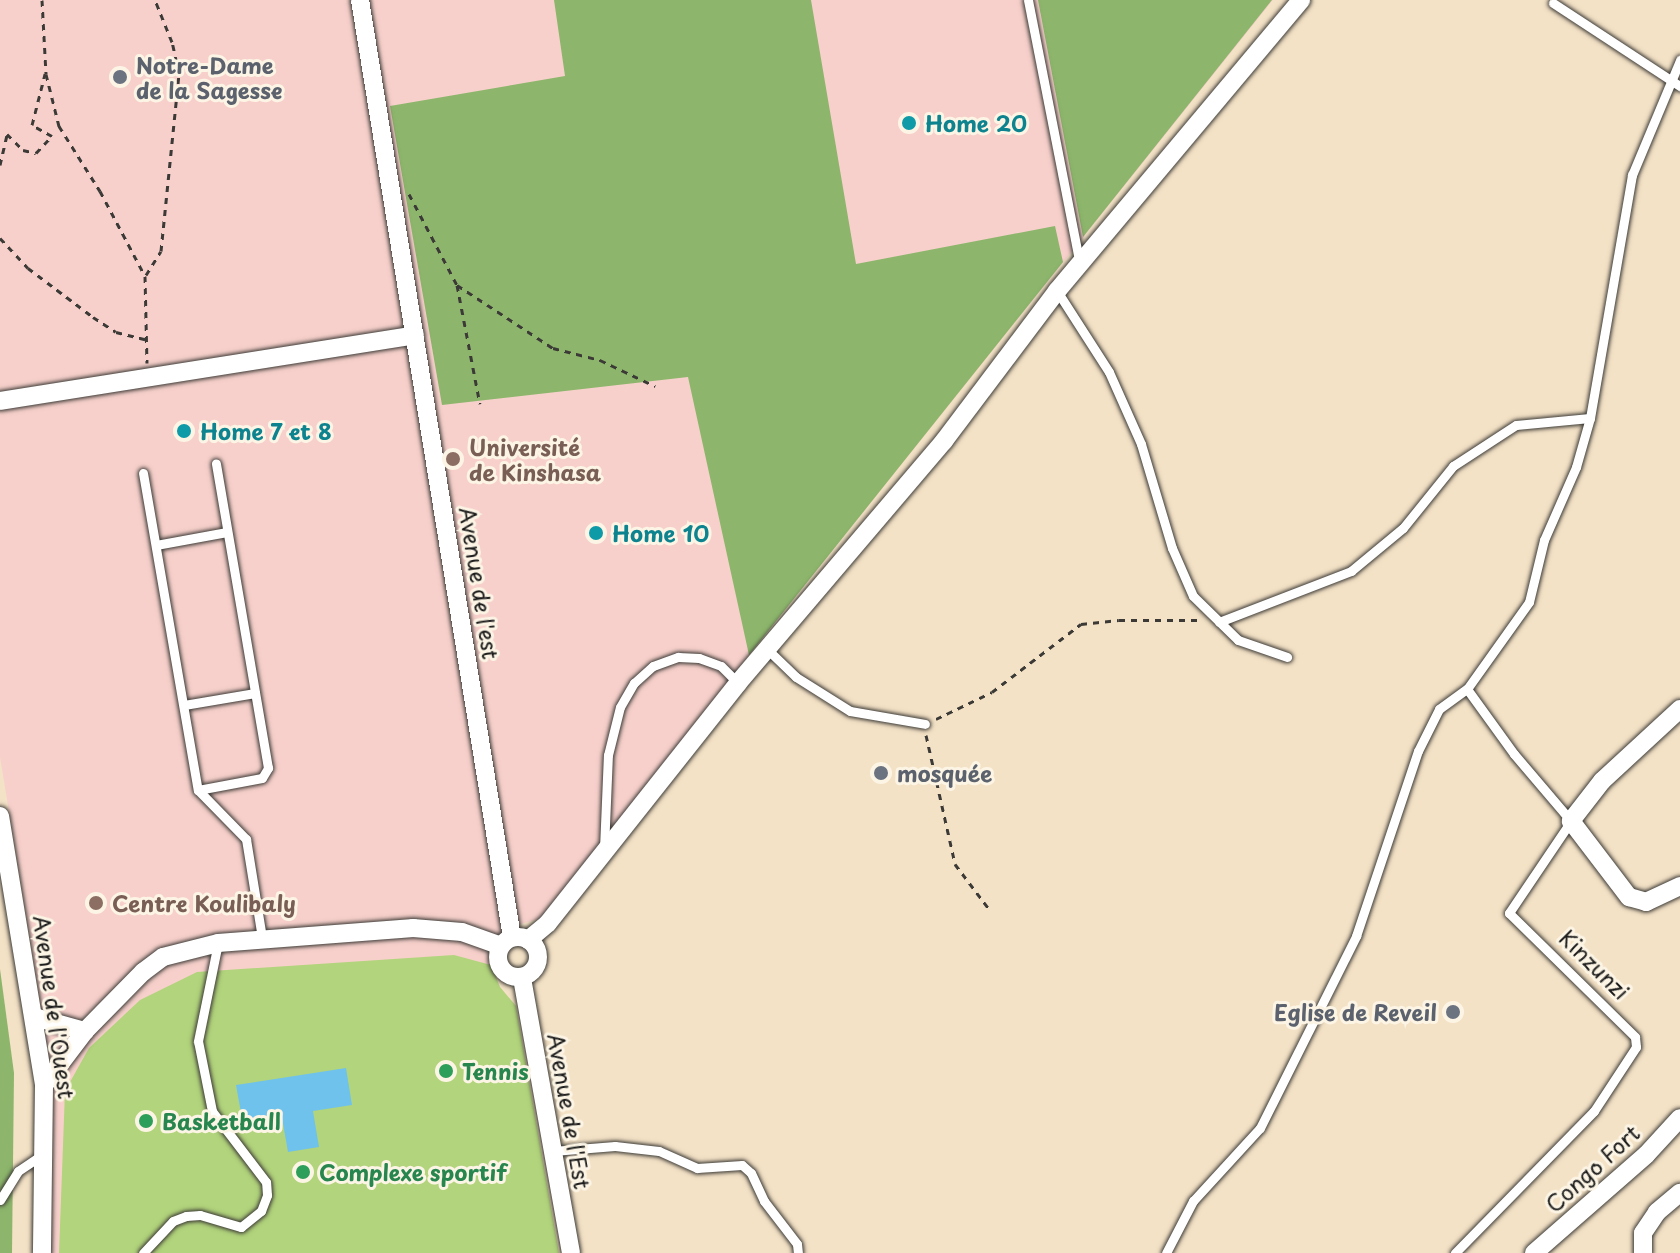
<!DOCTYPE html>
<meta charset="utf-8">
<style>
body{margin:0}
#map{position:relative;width:1680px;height:1253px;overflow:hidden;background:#f4e2c6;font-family:"Playpen Sans",sans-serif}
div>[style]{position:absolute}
.built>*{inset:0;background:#f7d0cb}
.green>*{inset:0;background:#b2d47c}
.forest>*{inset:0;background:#8db66c}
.water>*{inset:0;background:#6fc2eb}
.path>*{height:3px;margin-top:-1.5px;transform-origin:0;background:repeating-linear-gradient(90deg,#3c3a36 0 6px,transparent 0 12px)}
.roads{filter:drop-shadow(0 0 2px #3c3a36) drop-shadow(0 0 2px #3c3a36)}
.lane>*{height:9px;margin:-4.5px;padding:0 4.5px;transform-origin:4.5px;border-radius:4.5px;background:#fff}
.street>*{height:18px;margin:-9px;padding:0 9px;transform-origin:9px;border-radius:9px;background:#fff}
.street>.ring{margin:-9px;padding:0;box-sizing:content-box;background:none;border:18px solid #fff;border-radius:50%}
.dots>*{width:22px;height:22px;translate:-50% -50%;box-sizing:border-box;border:4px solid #fcf5e5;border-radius:50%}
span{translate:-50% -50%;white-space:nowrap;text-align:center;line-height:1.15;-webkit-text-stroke:6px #fcf5e5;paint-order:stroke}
.worship-label{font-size:22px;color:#5b616d;font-weight:700}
.left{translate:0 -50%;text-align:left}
.right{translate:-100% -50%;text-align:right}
.culture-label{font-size:22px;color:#0d838f;font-weight:700}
.education-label{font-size:22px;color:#785e54;font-weight:700}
.street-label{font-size:22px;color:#1c1c1c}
.leisure-label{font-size:22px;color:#27864d;font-weight:700}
</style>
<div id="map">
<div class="built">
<i style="clip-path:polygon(0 0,1273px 0,749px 655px,546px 917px,517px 925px,505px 933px,496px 946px,491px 966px,500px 987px,516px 1006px,559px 1253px,44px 1253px,50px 1096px,39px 993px,0 757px)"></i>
</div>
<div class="green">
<i style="clip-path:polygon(454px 955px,491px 965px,500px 987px,516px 1006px,559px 1253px,59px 1253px,65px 1091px,89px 1048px,140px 1000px,197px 972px)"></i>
</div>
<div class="forest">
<i style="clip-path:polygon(554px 0,811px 0,856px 264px,1055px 226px,1063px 262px,749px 655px,688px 377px,442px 405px,390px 106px,565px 76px)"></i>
<i style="clip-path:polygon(1038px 0,1272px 0,1083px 237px)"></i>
<i style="clip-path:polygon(0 969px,14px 1073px,12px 1253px,0 1253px)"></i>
</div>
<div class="water">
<i style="clip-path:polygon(346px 1068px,352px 1105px,313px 1111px,319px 1147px,288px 1152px,282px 1118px,243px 1124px,236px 1085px)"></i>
</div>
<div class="path">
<i style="left:42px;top:0;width:74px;rotate:86.9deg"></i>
<i style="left:46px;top:74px;width:54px;rotate:76deg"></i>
<i style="left:59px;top:126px;width:77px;rotate:57.8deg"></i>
<i style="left:100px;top:191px;width:96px;rotate:62.1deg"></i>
<i style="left:145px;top:276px;width:87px;rotate:88.7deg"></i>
<i style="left:0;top:165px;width:32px;rotate:-77deg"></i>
<i style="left:7px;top:134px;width:23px;rotate:45deg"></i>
<i style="left:23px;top:150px;width:13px;rotate:13deg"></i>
<i style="left:36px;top:153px;width:23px;rotate:-47deg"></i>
<i style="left:52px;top:136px;width:23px;rotate:-151deg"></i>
<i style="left:32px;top:125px;width:53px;rotate:-75.7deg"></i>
<i style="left:409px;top:194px;width:103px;rotate:62.2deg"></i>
<i style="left:457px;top:285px;width:121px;rotate:79.1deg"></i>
<i style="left:0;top:238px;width:41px;rotate:47deg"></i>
<i style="left:28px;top:268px;width:81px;rotate:37deg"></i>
<i style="left:93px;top:317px;width:27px;rotate:33deg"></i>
<i style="left:116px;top:332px;width:30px;rotate:14deg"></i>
<i style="left:146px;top:275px;width:28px;rotate:-58deg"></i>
<i style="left:161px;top:251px;width:178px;rotate:-84.2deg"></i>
<i style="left:179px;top:74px;width:33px;rotate:-102deg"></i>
<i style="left:172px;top:42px;width:45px;rotate:-112deg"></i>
<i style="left:457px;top:285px;width:115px;rotate:33.3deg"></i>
<i style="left:553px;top:348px;width:49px;rotate:14.3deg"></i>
<i style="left:600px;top:360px;width:61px;rotate:25.3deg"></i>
<i style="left:936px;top:719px;width:62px;rotate:-25.7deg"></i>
<i style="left:992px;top:692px;width:112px;rotate:-37.4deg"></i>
<i style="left:1081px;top:624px;width:38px;rotate:-6deg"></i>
<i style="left:1119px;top:620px;width:80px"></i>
<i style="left:926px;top:735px;width:132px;rotate:77.3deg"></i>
<i style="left:955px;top:864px;width:56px;rotate:52.9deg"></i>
</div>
<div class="roads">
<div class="lane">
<i style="left:1028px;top:0;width:269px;rotate:78.9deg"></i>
<i style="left:1553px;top:3px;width:152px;rotate:33.2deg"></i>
<i style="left:1057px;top:291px;width:96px;rotate:57.3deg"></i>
<i style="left:1109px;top:372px;width:79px;rotate:66deg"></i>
<i style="left:1141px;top:444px;width:109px;rotate:73.4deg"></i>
<i style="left:1172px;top:548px;width:52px;rotate:66.4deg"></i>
<i style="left:1193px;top:596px;width:63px;rotate:44.4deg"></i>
<i style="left:1238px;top:640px;width:52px;rotate:19.1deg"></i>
<i style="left:143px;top:473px;width:322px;rotate:80.2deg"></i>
<i style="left:198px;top:790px;width:69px;rotate:45.6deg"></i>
<i style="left:246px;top:839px;width:100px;rotate:80.8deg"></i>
<i style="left:156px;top:545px;width:72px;rotate:-10.4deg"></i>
<i style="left:1219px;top:622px;width:142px;rotate:-21.1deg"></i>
<i style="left:1351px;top:571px;width:67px;rotate:-39.6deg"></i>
<i style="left:1403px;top:528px;width:80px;rotate:-51.1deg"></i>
<i style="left:1453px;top:466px;width:75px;rotate:-33.1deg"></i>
<i style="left:1516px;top:425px;width:74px;rotate:-5.4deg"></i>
<i style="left:1590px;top:418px;width:247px;rotate:-80.2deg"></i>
<i style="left:1632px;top:175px;width:125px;rotate:-67.3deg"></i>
<i style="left:767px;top:649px;width:40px;rotate:44deg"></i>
<i style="left:796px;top:677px;width:64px;rotate:32.2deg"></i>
<i style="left:850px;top:711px;width:76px;rotate:9.8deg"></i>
<i style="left:1467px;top:689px;width:107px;rotate:-54.5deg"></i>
<i style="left:1529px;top:602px;width:64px;rotate:-76.4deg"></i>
<i style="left:1544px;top:540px;width:80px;rotate:-66.3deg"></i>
<i style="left:1576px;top:467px;width:51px;rotate:-74.1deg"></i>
<i style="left:184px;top:705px;width:72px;rotate:-9.6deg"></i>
<i style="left:198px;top:790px;width:65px;rotate:-10.6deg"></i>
<i style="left:262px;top:778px;width:12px;rotate:-59deg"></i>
<i style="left:268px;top:768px;width:309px;rotate:-99.7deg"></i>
<i style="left:604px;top:849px;width:94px;rotate:-87.6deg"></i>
<i style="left:608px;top:755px;width:49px;rotate:-76deg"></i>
<i style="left:620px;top:707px;width:28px;rotate:-60deg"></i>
<i style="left:634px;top:683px;width:25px;rotate:-42deg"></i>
<i style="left:653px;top:666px;width:27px;rotate:-20deg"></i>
<i style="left:678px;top:657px;width:21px;rotate:3deg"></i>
<i style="left:699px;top:658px;width:23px;rotate:20deg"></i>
<i style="left:721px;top:666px;width:24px;rotate:45deg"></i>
<i style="left:553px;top:1151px;width:62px;rotate:-4.6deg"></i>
<i style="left:615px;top:1146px;width:44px;rotate:6.5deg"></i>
<i style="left:659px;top:1151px;width:42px;rotate:24.1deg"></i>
<i style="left:697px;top:1168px;width:45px;rotate:-3.8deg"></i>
<i style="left:742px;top:1165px;width:12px;rotate:42deg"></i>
<i style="left:751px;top:1173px;width:31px;rotate:65deg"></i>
<i style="left:764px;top:1201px;width:54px;rotate:52.5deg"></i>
<i style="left:797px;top:1244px;width:9px;rotate:84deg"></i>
<i style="left:0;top:1200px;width:34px;rotate:-58deg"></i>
<i style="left:18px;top:1171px;width:30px;rotate:-34deg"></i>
<i style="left:143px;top:1253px;width:44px;rotate:-46.8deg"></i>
<i style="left:173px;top:1221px;width:14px;rotate:-21deg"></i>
<i style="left:186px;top:1216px;width:14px;rotate:-4deg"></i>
<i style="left:200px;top:1215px;width:43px;rotate:16.3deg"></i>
<i style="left:241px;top:1227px;width:26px;rotate:-39deg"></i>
<i style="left:261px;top:1211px;width:17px;rotate:-69deg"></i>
<i style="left:267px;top:1195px;width:13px;rotate:-94deg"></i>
<i style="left:266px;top:1182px;width:89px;rotate:-127.3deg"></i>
<i style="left:212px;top:1111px;width:71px;rotate:-101.3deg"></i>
<i style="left:198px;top:1041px;width:100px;rotate:-78.5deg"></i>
<i style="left:1166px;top:1253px;width:59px;rotate:-62.6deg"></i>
<i style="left:1193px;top:1201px;width:99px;rotate:-47.5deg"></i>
<i style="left:1260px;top:1128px;width:215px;rotate:-63.4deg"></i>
<i style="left:1356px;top:936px;width:195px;rotate:-71.5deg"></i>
<i style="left:1418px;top:751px;width:47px;rotate:-63.4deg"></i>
<i style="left:1439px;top:709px;width:34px;rotate:-36deg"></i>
<i style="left:1467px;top:689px;width:80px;rotate:54.1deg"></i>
<i style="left:1514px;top:754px;width:88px;rotate:49.6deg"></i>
<i style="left:1571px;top:821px;width:111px;rotate:124deg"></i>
<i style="left:1509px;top:913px;width:177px;rotate:44.5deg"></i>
<i style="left:1635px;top:1037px;width:10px;rotate:84deg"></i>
<i style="left:1636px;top:1047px;width:77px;rotate:123.3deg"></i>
<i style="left:1594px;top:1111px;width:199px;rotate:134.4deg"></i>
</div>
<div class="street">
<i style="left:360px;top:0;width:949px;rotate:80.79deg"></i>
<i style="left:0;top:401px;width:420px;rotate:-9deg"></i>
<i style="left:1680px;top:709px;width:106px;rotate:137.3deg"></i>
<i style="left:1602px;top:781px;width:51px;rotate:127.8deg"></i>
<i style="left:1571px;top:821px;width:96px;rotate:52.7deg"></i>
<i style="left:1629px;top:897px;width:18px;rotate:16deg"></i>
<i style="left:1646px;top:902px;width:38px;rotate:-25deg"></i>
<i style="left:0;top:816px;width:273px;rotate:80.7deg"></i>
<i style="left:44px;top:1085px;width:168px;rotate:90.7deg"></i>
<i class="ring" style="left:498px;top:937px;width:22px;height:22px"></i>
<i style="left:528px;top:940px;width:26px;rotate:-40deg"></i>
<i style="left:548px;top:923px;width:306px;rotate:-51.6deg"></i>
<i style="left:738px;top:683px;width:318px;rotate:-49.6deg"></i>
<i style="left:944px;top:441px;width:188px;rotate:-53deg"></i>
<i style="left:1057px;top:291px;width:380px;rotate:-50deg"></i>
<i style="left:522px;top:978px;width:279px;rotate:79.9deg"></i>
<i style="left:34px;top:1017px;width:53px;rotate:15.4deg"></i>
<i style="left:44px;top:1085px;width:68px;rotate:-52.8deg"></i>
<i style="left:85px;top:1031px;width:83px;rotate:-45.5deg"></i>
<i style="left:143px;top:972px;width:25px;rotate:-37deg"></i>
<i style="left:163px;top:957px;width:57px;rotate:-14.3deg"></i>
<i style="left:218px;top:943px;width:196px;rotate:-4.4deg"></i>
<i style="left:413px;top:928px;width:49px;rotate:4.7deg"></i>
<i style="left:462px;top:932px;width:41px;rotate:19.7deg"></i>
<i style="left:1534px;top:1253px;width:149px;rotate:-41.2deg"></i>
<i style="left:1646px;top:1155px;width:50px;rotate:-47.4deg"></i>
<i style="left:1643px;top:1253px;width:20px;rotate:-90deg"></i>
<i style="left:1643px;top:1233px;width:25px;rotate:-56deg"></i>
<i style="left:1657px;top:1212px;width:30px;rotate:-40deg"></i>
</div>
</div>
<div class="dots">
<i style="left:120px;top:77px;background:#6b7280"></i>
<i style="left:909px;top:123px;background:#0f9aa8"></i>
<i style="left:184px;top:431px;background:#0f9aa8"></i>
<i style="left:453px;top:459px;background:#8d6e63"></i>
<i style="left:596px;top:533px;background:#0f9aa8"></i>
<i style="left:881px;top:773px;background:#6b7280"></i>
<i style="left:96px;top:903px;background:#8d6e63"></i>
<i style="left:1453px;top:1012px;background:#6b7280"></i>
<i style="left:446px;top:1071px;background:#2e9e5b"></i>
<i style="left:146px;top:1121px;background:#2e9e5b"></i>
<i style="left:303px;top:1172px;background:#2e9e5b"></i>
</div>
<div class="worship-label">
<span class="left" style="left:136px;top:77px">Notre-Dame<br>de la Sagesse</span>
<span class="left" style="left:897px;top:773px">mosquée</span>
<span class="right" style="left:1437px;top:1012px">Eglise de Reveil</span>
</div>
<div class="culture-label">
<span class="left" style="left:925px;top:123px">Home 20</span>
<span class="left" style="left:200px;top:431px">Home 7 et 8</span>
<span class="left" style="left:612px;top:533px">Home 10</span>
</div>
<div class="education-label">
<span class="left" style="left:469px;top:459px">Université<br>de Kinshasa</span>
<span class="left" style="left:112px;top:903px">Centre Koulibaly</span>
</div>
<div class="street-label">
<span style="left:480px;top:583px;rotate:81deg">Avenue de l'est</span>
<span style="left:1595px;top:964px;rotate:45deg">Kinzunzi</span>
<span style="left:55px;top:1007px;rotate:82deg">Avenue de l'Ouest</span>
<span style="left:570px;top:1111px;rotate:80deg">Avenue de l'Est</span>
<span style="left:1592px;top:1168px;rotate:-42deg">Congo Fort</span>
</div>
<div class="leisure-label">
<span class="left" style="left:462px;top:1071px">Tennis</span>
<span class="left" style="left:162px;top:1121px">Basketball</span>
<span class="left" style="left:319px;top:1172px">Complexe sportif</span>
</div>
</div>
